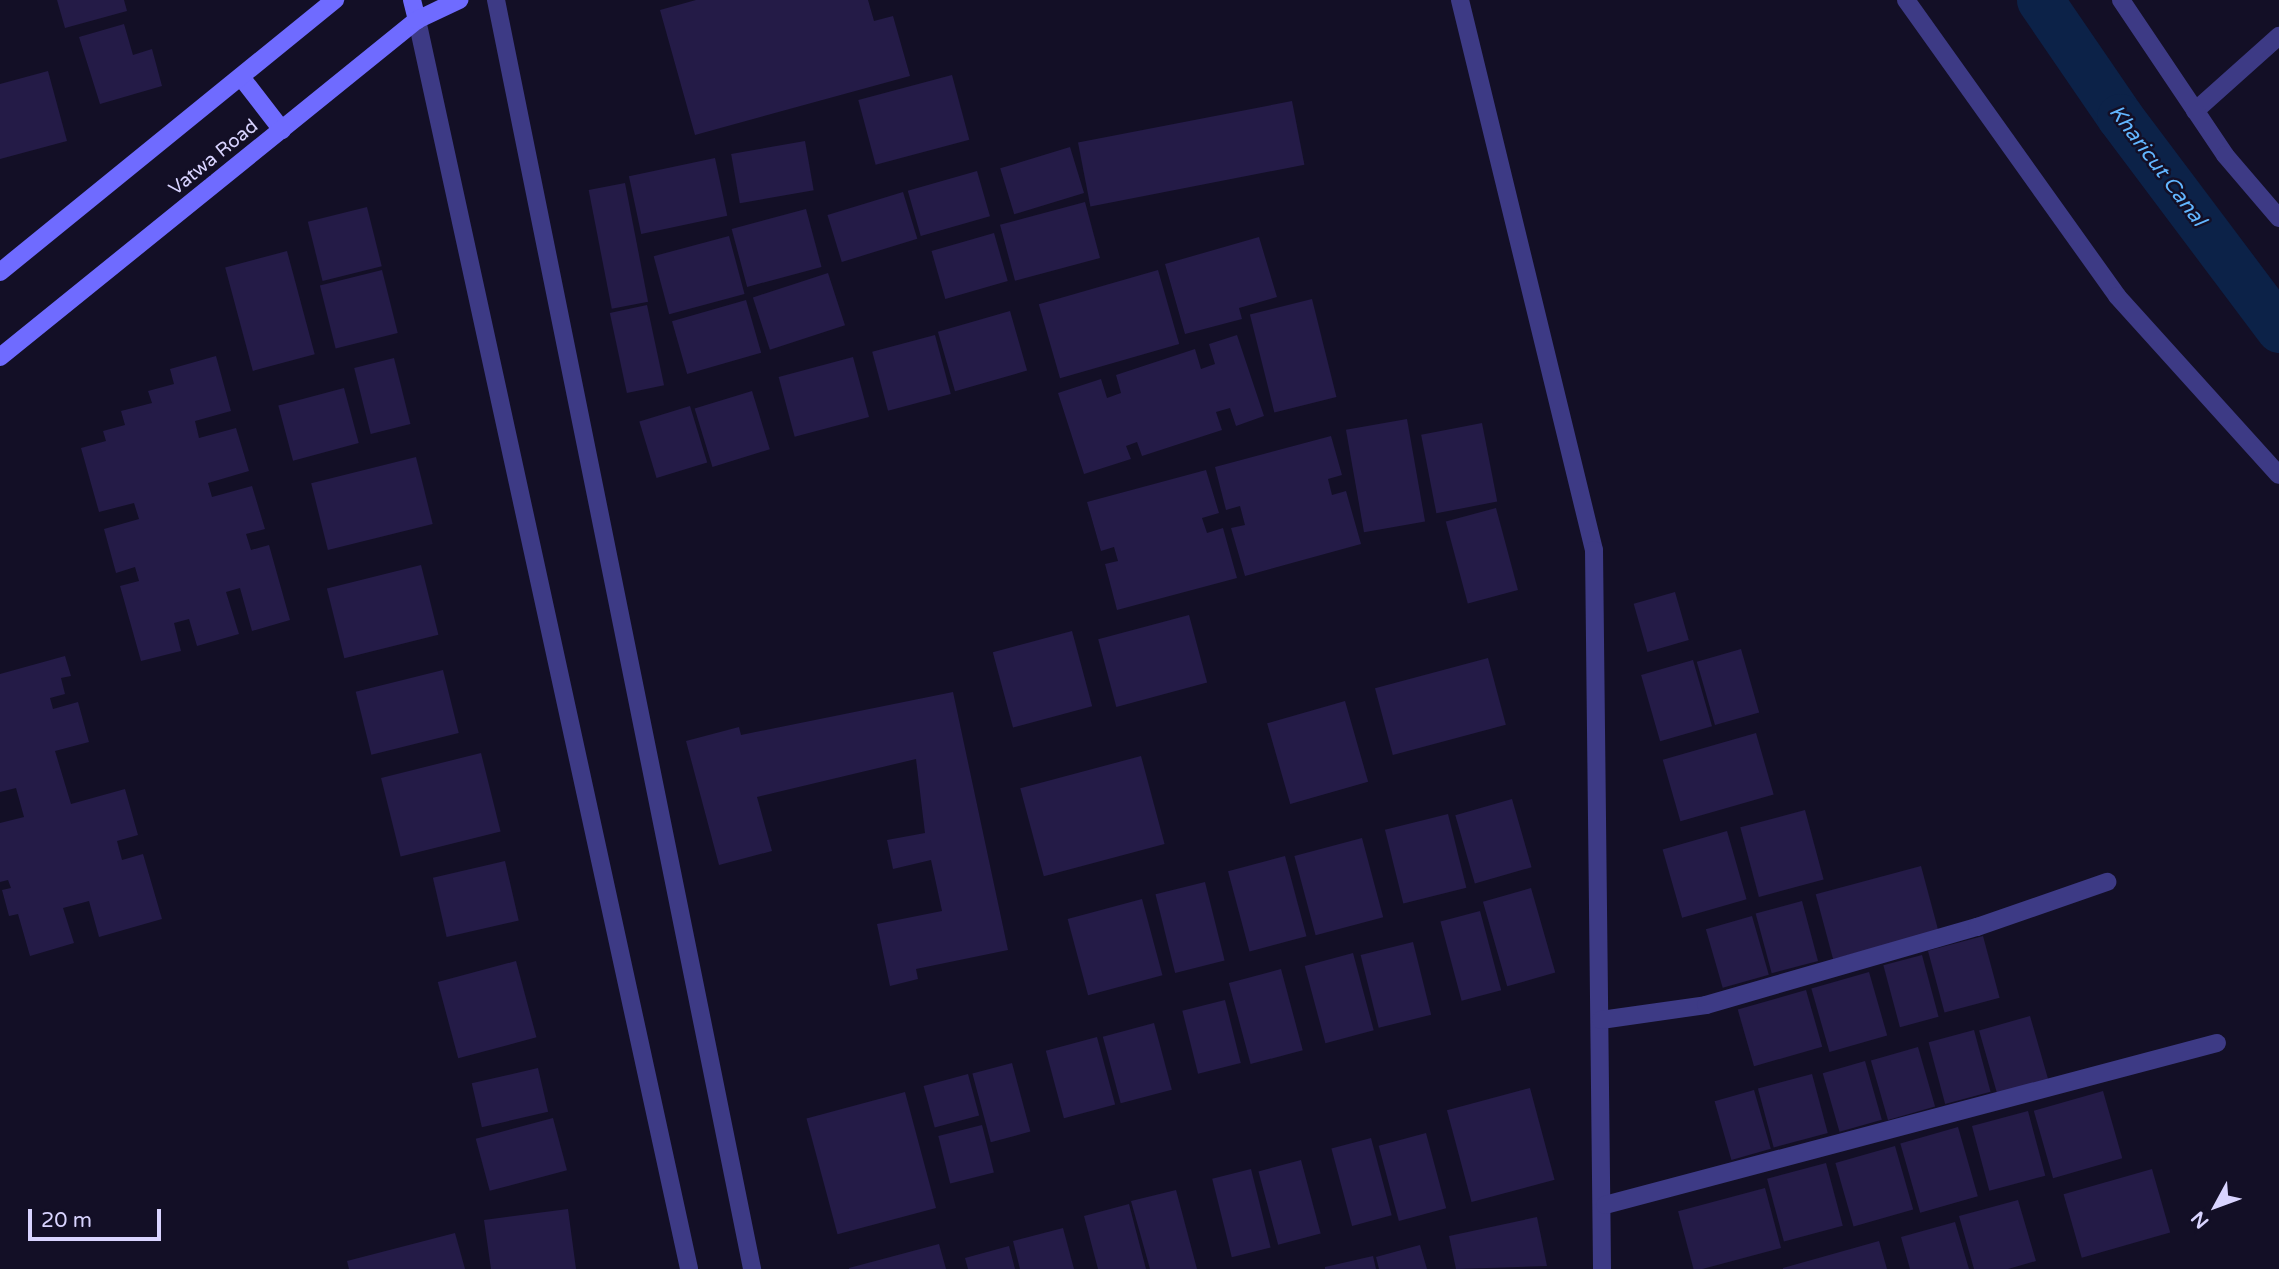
<!DOCTYPE html>
<style>
body{margin:0}
#map{position:relative;width:2279px;height:1269px;overflow:hidden;background:#130f26;font-family:"Varela Round",sans-serif}
div>[style]{position:absolute}
.canal>*{height:47px;margin:-23.5px;padding:0 23.5px;transform-origin:23.5px;border-radius:23.5px;background:#0c2248}
.building>*{inset:0;background:#241b47;transform-origin:0 0}
.minor>*{height:18px;margin:-9px;padding:0 9px;transform-origin:9px;border-radius:9px;background:#3d3a85}
.tertiary>*{height:18px;margin:-9px;padding:0 9px;transform-origin:9px;border-radius:9px;background:#3d3a85}
.secondary>*{height:18px;margin:-9px;padding:0 9px;transform-origin:9px;border-radius:9px;background:#6f6bff}
span{translate:-50% -50%;white-space:nowrap;text-align:center;line-height:1.15;-webkit-text-stroke:5px #130f26;paint-order:stroke}
.street-label{font-size:19px;color:#d9d4ff}
.water-label{font-size:21px;color:#62b6ff;font-style:italic}
.north{position:absolute;left:2181px;top:1171px;width:70px;height:70px;-webkit-text-stroke:5px #130f26;paint-order:stroke;rotate:229deg;font-size:19px;font-weight:700;line-height:28px;text-align:center;color:#d9d4ff}
.north::after{content:'';display:block;margin:auto;width:24px;height:32px;background:#d9d4ff;clip-path:polygon(50% 0,100% 100%,50% 72%,0 100%)}
.scale{position:absolute;left:28px;top:1209px;width:133px;height:32px;box-sizing:border-box;border:4px solid #d9d4ff;border-top:0;padding-left:9px;font-size:21px;line-height:24px;white-space:nowrap;color:#d9d4ff;-webkit-text-stroke:5px #130f26;paint-order:stroke}
</style>
<div id="map">
<div class="canal">
<i style="left:2040px;top:0;width:142px;rotate:55.6deg"></i>
<i style="left:2120px;top:117px;width:265px;rotate:53.1deg"></i>
</div>
<div class="building">
<i style="clip-path:polygon(57px 0,124px 0,127px 11px,65px 28px)"></i>
<i style="clip-path:polygon(696px 0,868px 0,874px 21px,893px 16px,910px 76px,695px 135px,660px 10px)"></i>
<i style="clip-path:polygon(124px 24px,133px 55px,152px 49px,162px 86px,100px 104px,79px 37px)"></i>
<i style="clip-path:polygon(48px 71px,67px 141px,0 159px,0 84px)"></i>
<i style="left:952px;top:75px;width:67px;height:97px;rotate:75deg"></i>
<i style="left:1292px;top:101px;width:65px;height:218px;rotate:79deg"></i>
<i style="left:805px;top:141px;width:50px;height:75px;rotate:80deg"></i>
<i style="left:1070px;top:147px;width:48px;height:73px;rotate:73deg"></i>
<i style="left:715px;top:158px;width:59px;height:88px;rotate:78deg"></i>
<i style="left:977px;top:171px;width:47px;height:72px;rotate:74deg"></i>
<i style="left:625px;top:183px;width:121px;height:37px;rotate:79deg"></i>
<i style="left:903px;top:192px;width:49px;height:79px;rotate:73deg"></i>
<i style="left:1085px;top:202px;width:58px;height:88px;rotate:75deg"></i>
<i style="left:367px;top:207px;width:61px;height:61px;rotate:76deg"></i>
<i style="left:806px;top:209px;width:60px;height:77px;rotate:75deg"></i>
<i style="left:994px;top:233px;width:50px;height:65px;rotate:74deg"></i>
<i style="left:729px;top:236px;width:60px;height:78px;rotate:75deg"></i>
<i style="clip-path:polygon(1259px 237px,1277px 297px,1239px 308px,1242px 319px,1185px 334px,1165px 264px)"></i>
<i style="left:287px;top:251px;width:107px;height:64px;rotate:75deg"></i>
<i style="left:382px;top:270px;width:65px;height:64px;rotate:76deg"></i>
<i style="left:1158px;top:270px;width:77px;height:124px;rotate:74deg"></i>
<i style="left:828px;top:273px;width:55px;height:79px;rotate:72deg"></i>
<i style="left:1312px;top:299px;width:101px;height:64px;rotate:76deg"></i>
<i style="left:746px;top:300px;width:55px;height:77px;rotate:74deg"></i>
<i style="left:647px;top:305px;width:82px;height:38px;rotate:78deg"></i>
<i style="left:1010px;top:311px;width:62px;height:75px;rotate:74deg"></i>
<i style="left:935px;top:335px;width:61px;height:65px;rotate:75deg"></i>
<i style="clip-path:polygon(1237px 335px,1264px 416px,1236px 426px,1230px 408px,1216px 412px,1222px 430px,1142px 456px,1137px 442px,1126px 446px,1131px 459px,1084px 474px,1058px 393px,1101px 379px,1107px 398px,1121px 393px,1116px 375px,1195px 349px,1201px 369px,1215px 364px,1209px 344px)"></i>
<i style="clip-path:polygon(216px 356px,231px 411px,195px 421px,199px 438px,236px 428px,249px 471px,208px 483px,212px 497px,252px 486px,265px 529px,246px 534px,251px 550px,269px 545px,290px 620px,252px 631px,240px 588px,226px 592px,239px 634px,197px 646px,189px 619px,174px 623px,181px 651px,141px 661px,120px 586px,139px 581px,135px 567px,116px 573px,104px 529px,139px 519px,134px 503px,99px 512px,81px 448px,106px 441px,103px 431px,125px 425px,121px 411px,152px 403px,148px 391px,174px 384px,170px 369px)"></i>
<i style="left:853px;top:357px;width:62px;height:77px;rotate:75deg"></i>
<i style="left:394px;top:358px;width:68px;height:41px;rotate:76deg"></i>
<i style="left:344px;top:388px;width:57px;height:68px;rotate:75deg"></i>
<i style="left:752px;top:391px;width:61px;height:60px;rotate:73deg"></i>
<i style="left:690px;top:406px;width:59px;height:53px;rotate:73deg"></i>
<i style="left:1407px;top:419px;width:104px;height:62px;rotate:80deg"></i>
<i style="left:1482px;top:423px;width:80px;height:62px;rotate:79deg"></i>
<i style="clip-path:polygon(1331px 436px,1342px 475px,1328px 479px,1332px 495px,1346px 491px,1361px 544px,1245px 576px,1231px 528px,1245px 525px,1240px 506px,1226px 510px,1215px 467px)"></i>
<i style="left:416px;top:457px;width:69px;height:108px;rotate:76deg"></i>
<i style="clip-path:polygon(1206px 470px,1219px 513px,1202px 518px,1207px 533px,1223px 528px,1237px 578px,1117px 610px,1105px 564px,1118px 561px,1114px 547px,1101px 551px,1087px 502px)"></i>
<i style="left:1496px;top:508px;width:85px;height:52px;rotate:75deg"></i>
<i style="left:421px;top:565px;width:72px;height:97px;rotate:76deg"></i>
<i style="left:1675px;top:592px;width:50px;height:43px;rotate:74deg"></i>
<i style="left:1189px;top:615px;width:70px;height:94px;rotate:75deg"></i>
<i style="left:1072px;top:631px;width:78px;height:82px;rotate:75deg"></i>
<i style="left:1741px;top:649px;width:66px;height:46px;rotate:74deg"></i>
<i style="clip-path:polygon(65px 656px,71px 676px,61px 678px,65px 694px,50px 698px,53px 709px,78px 702px,89px 742px,55px 751px,71px 804px,125px 789px,138px 835px,117px 841px,122px 860px,143px 854px,162px 919px,99px 937px,89px 901px,63px 908px,74px 943px,30px 956px,18px 914px,9px 916px,2px 890px,11px 888px,8px 880px,0 882px,0 823px,24px 817px,16px 788px,0 792px,0 674px)"></i>
<i style="left:1488px;top:658px;width:69px;height:117px;rotate:75deg"></i>
<i style="left:1693px;top:660px;width:69px;height:54px;rotate:74deg"></i>
<i style="left:443px;top:670px;width:65px;height:90px;rotate:76deg"></i>
<i style="clip-path:polygon(953px 692px,1008px 950px,916px 969px,918px 979px,890px 986px,877px 924px,942px 911px,931px 860px,893px 869px,887px 840px,925px 833px,916px 759px,757px 797px,772px 851px,719px 865px,686px 741px,739px 727px,741px 735px)"></i>
<i style="left:1345px;top:701px;width:84px;height:81px;rotate:74deg"></i>
<i style="left:1756px;top:733px;width:64px;height:97px;rotate:74deg"></i>
<i style="left:481px;top:753px;width:81px;height:103px;rotate:76deg"></i>
<i style="left:1141px;top:756px;width:91px;height:125px;rotate:75deg"></i>
<i style="left:1512px;top:799px;width:71px;height:59px;rotate:74deg"></i>
<i style="left:1805px;top:810px;width:72px;height:67px;rotate:75deg"></i>
<i style="left:1448px;top:814px;width:76px;height:65px;rotate:76deg"></i>
<i style="left:1727px;top:831px;width:71px;height:67px;rotate:74deg"></i>
<i style="left:1362px;top:838px;width:82px;height:70px;rotate:75deg"></i>
<i style="left:1285px;top:856px;width:83px;height:59px;rotate:75deg"></i>
<i style="left:505px;top:861px;width:61px;height:74px;rotate:77deg"></i>
<i style="left:1921px;top:866px;width:67px;height:109px;rotate:75deg"></i>
<i style="left:1205px;top:882px;width:81px;height:51px;rotate:76deg"></i>
<i style="left:1531px;top:888px;width:88px;height:50px;rotate:74deg"></i>
<i style="left:1142px;top:899px;width:79px;height:77px;rotate:75deg"></i>
<i style="left:1802px;top:901px;width:62px;height:48px;rotate:75deg"></i>
<i style="left:1480px;top:911px;width:82px;height:41px;rotate:75deg"></i>
<i style="left:1752px;top:916px;width:61px;height:48px;rotate:74deg"></i>
<i style="left:1983px;top:936px;width:64px;height:57px;rotate:75deg"></i>
<i style="left:1413px;top:942px;width:75px;height:54px;rotate:76deg"></i>
<i style="left:1353px;top:953px;width:80px;height:50px;rotate:75deg"></i>
<i style="left:1922px;top:955px;width:64px;height:40px;rotate:75deg"></i>
<i style="left:516px;top:961px;width:79px;height:81px;rotate:75deg"></i>
<i style="left:1281px;top:969px;width:84px;height:54px;rotate:75deg"></i>
<i style="left:1869px;top:972px;width:66px;height:60px;rotate:74deg"></i>
<i style="left:1806px;top:990px;width:59px;height:71px;rotate:74deg"></i>
<i style="left:1225px;top:1000px;width:65px;height:44px;rotate:76deg"></i>
<i style="left:2030px;top:1016px;width:66px;height:53px;rotate:74deg"></i>
<i style="left:1154px;top:1023px;width:69px;height:53px;rotate:75deg"></i>
<i style="left:1974px;top:1030px;width:64px;height:47px;rotate:75deg"></i>
<i style="left:1097px;top:1037px;width:70px;height:53px;rotate:75deg"></i>
<i style="left:1918px;top:1047px;width:62px;height:49px;rotate:74deg"></i>
<i style="left:1865px;top:1061px;width:61px;height:44px;rotate:74deg"></i>
<i style="left:1012px;top:1063px;width:71px;height:41px;rotate:75deg"></i>
<i style="left:538px;top:1068px;width:45px;height:68px;rotate:77deg"></i>
<i style="left:968px;top:1074px;width:43px;height:46px;rotate:75deg"></i>
<i style="left:1812px;top:1074px;width:61px;height:56px;rotate:75deg"></i>
<i style="left:1530px;top:1088px;width:95px;height:86px;rotate:75deg"></i>
<i style="left:1754px;top:1090px;width:61px;height:41px;rotate:74deg"></i>
<i style="left:2103px;top:1091px;width:70px;height:72px;rotate:74deg"></i>
<i style="left:905px;top:1092px;width:120px;height:102px;rotate:75deg"></i>
<i style="left:2028px;top:1111px;width:67px;height:58px;rotate:75deg"></i>
<i style="left:553px;top:1118px;width:54px;height:80px;rotate:75deg"></i>
<i style="left:982px;top:1125px;width:49px;height:45px;rotate:76deg"></i>
<i style="left:1958px;top:1127px;width:72px;height:60px;rotate:74deg"></i>
<i style="left:1426px;top:1133px;width:78px;height:49px;rotate:75deg"></i>
<i style="left:1371px;top:1138px;width:80px;height:41px;rotate:75deg"></i>
<i style="left:1895px;top:1146px;width:66px;height:62px;rotate:74deg"></i>
<i style="left:1301px;top:1160px;width:76px;height:44px;rotate:75deg"></i>
<i style="left:1826px;top:1163px;width:65px;height:61px;rotate:75deg"></i>
<i style="left:1251px;top:1169px;width:81px;height:40px;rotate:76deg"></i>
<i style="left:2152px;top:1169px;width:66px;height:92px;rotate:74deg"></i>
<i style="left:1765px;top:1188px;width:62px;height:90px;rotate:75deg"></i>
<i style="clip-path:polygon(1176px 1190px,1197px 1269px,1150px 1269px,1131px 1201px)"></i>
<i style="clip-path:polygon(2018px 1200px,2036px 1261px,2008px 1269px,1974px 1269px,1959px 1216px)"></i>
<i style="clip-path:polygon(1129px 1204px,1146px 1269px,1098px 1269px,1084px 1216px)"></i>
<i style="clip-path:polygon(568px 1209px,576px 1269px,491px 1269px,484px 1220px)"></i>
<i style="clip-path:polygon(1537px 1217px,1547px 1266px,1456px 1269px,1449px 1236px)"></i>
<i style="clip-path:polygon(1955px 1222px,1969px 1269px,1910px 1269px,1901px 1237px)"></i>
<i style="clip-path:polygon(1063px 1228px,1074px 1269px,1020px 1269px,1013px 1241px)"></i>
<i style="clip-path:polygon(455px 1233px,465px 1269px,349px 1269px,347px 1261px)"></i>
<i style="clip-path:polygon(1879px 1241px,1887px 1269px,1783px 1269px,1783px 1268px)"></i>
<i style="clip-path:polygon(939px 1244px,946px 1269px,849px 1269px,849px 1268px)"></i>
<i style="clip-path:polygon(1420px 1245px,1427px 1269px,1379px 1269px,1376px 1257px)"></i>
<i style="clip-path:polygon(1009px 1246px,1015px 1269px,968px 1269px,965px 1258px)"></i>
<i style="clip-path:polygon(1373px 1256px,1376px 1269px,1325px 1269px,1325px 1267px)"></i>
</div>
<div class="minor">
<i style="left:1460px;top:0;width:566px;rotate:76.31deg"></i>
<i style="left:1594px;top:550px;width:719px;rotate:89.36deg"></i>
<i style="left:1906px;top:0;width:364px;rotate:54.5deg"></i>
<i style="left:2117px;top:296px;width:241px;rotate:47.9deg"></i>
<i style="left:2195px;top:111px;width:113px;rotate:-41.8deg"></i>
<i style="left:1601px;top:1020px;width:106px;rotate:-8.1deg"></i>
<i style="left:1706px;top:1005px;width:282px;rotate:-16.1deg"></i>
<i style="left:1977px;top:927px;width:138px;rotate:-19.1deg"></i>
<i style="left:1605px;top:1205px;width:633px;rotate:-14.83deg"></i>
</div>
<div class="tertiary">
<i style="left:496px;top:0;width:1295px;rotate:78.59deg"></i>
<i style="left:2121px;top:0;width:187px;rotate:56.1deg"></i>
<i style="left:2225px;top:155px;width:83px;rotate:49.4deg"></i>
<i style="left:417px;top:20px;width:1278px;rotate:77.71deg"></i>
</div>
<div class="secondary">
<i style="left:412px;top:0;width:21px;rotate:76deg"></i>
<i style="left:241px;top:77px;width:67px;rotate:52.3deg"></i>
<i style="left:0;top:272px;width:432px;rotate:-39.1deg"></i>
<i style="left:0;top:357px;width:536px;rotate:-38.94deg"></i>
<i style="left:417px;top:20px;width:47px;rotate:-25.5deg"></i>
</div>
<div class="street-label">
<span style="left:214px;top:158px;rotate:-39deg">Vatwa Road</span>
</div>
<div class="water-label">
<span style="left:2157px;top:166px;rotate:53deg">Kharicut Canal</span>
</div>
<div class="north">N</div>
<div class="scale">20 m</div>
</div>
